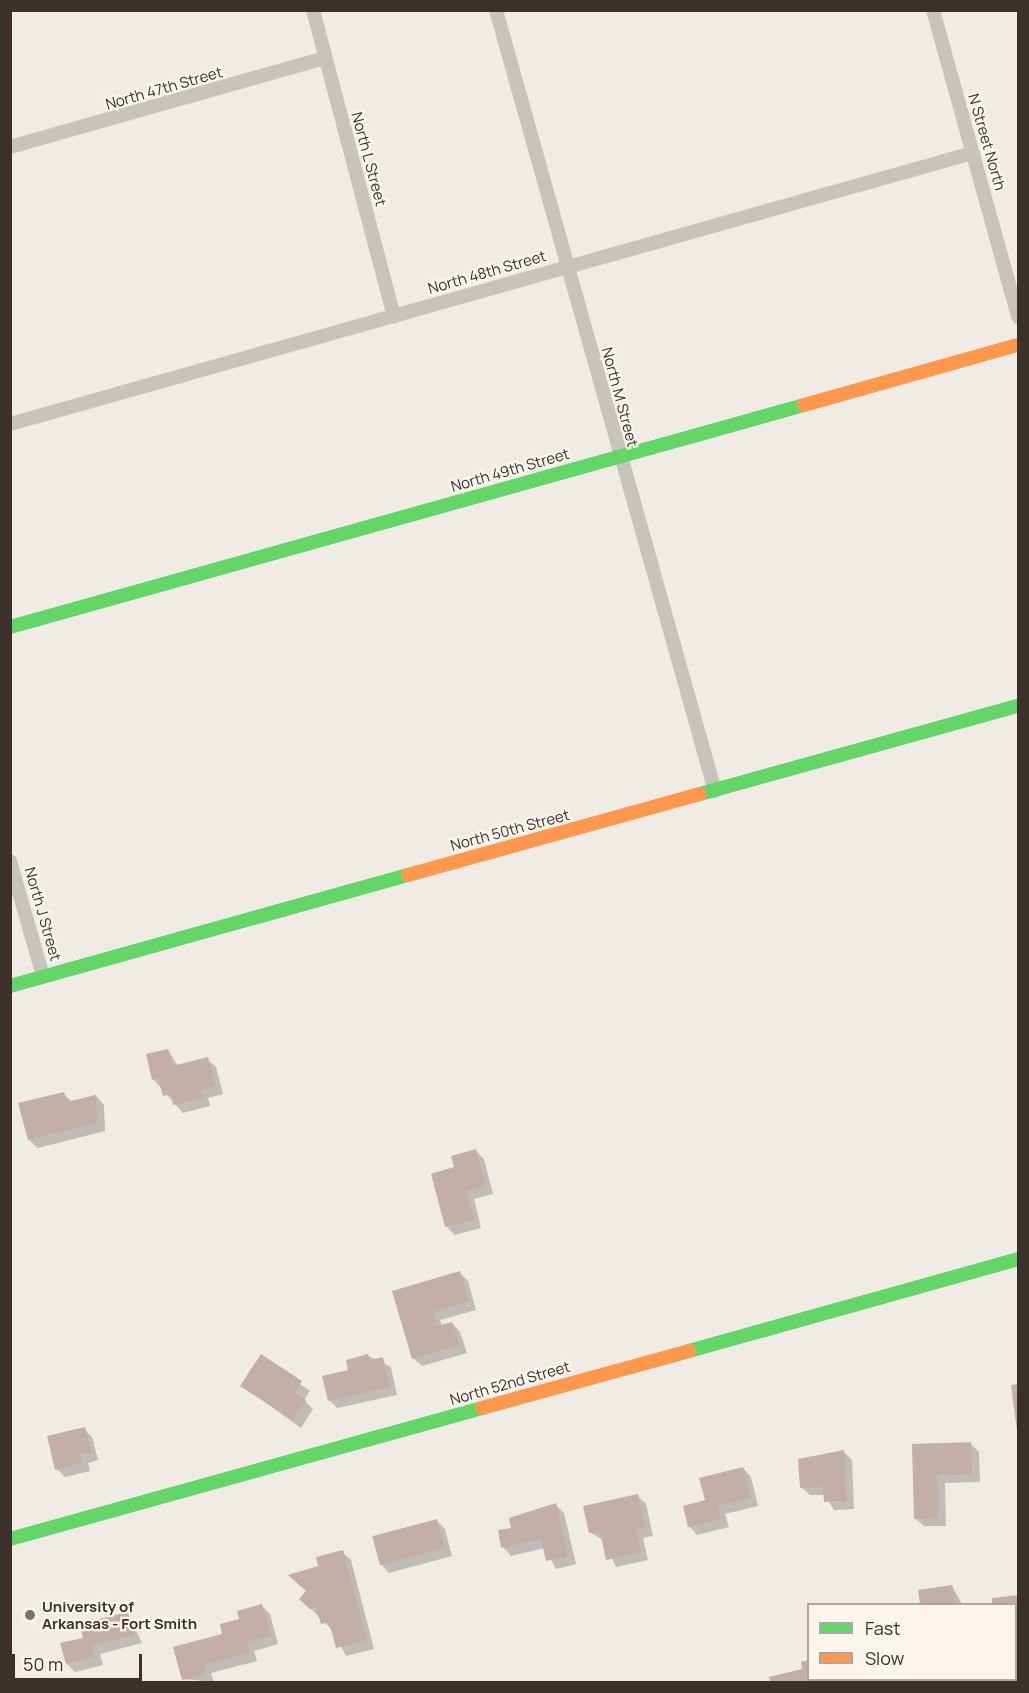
<!DOCTYPE html>
<style>
body{margin:0}
#map{position:relative;width:1029px;height:1693px;overflow:hidden;background:#f0ebe5;font-family:Manrope,sans-serif}
div>[style]{position:absolute}
.shadow>*{inset:0;background:#0003}
.building>*{inset:0;background:#c3afa7;transform-origin:0 0}
.street>*{height:14px;margin:-7px;padding:0 7px;transform-origin:7px;border-radius:7px;background:#c9c3be}
.fast>*{height:14px;margin:-7px;padding:0 7px;transform-origin:7px;border-radius:7px;background:#63d668}
.slow>*{height:14px;margin:-7px;padding:0 7px;transform-origin:7px;border-radius:7px;background:#ff974d}
.dots>*{width:16px;height:16px;translate:-50% -50%;box-sizing:border-box;border:3px solid #fbf5ee;border-radius:50%}
span{translate:-50% -50%;white-space:nowrap;text-align:center;line-height:1.15;-webkit-text-stroke:4.5px #fbf5ee;paint-order:stroke}
.street-label{font-size:15px;color:#3b302b}
.poi-label{font-size:15px;color:#3b302b;font-weight:700}
.left{translate:0 -50%;text-align:left}
.frame{position:absolute;inset:0;border:12px solid #3b302b;pointer-events:none}
.legend{position:absolute;left:807px;top:1603px;width:210px;height:78px;box-sizing:border-box;background:#fbf5ee;border:2px solid #aea6a0;margin:0;padding:8px 10px;list-style:none;font-size:18px;color:#3b302b}
.legend li{display:flex;align-items:center;gap:12px;height:30px}
.legend b{width:30px;border:2px solid #aea6a0}
.scale{position:absolute;left:12px;top:1654px;width:130px;height:27px;box-sizing:border-box;border:3px solid #3b302b;border-top:0;padding-left:8px;font-size:18px;line-height:21px;white-space:nowrap;color:#3b302b;-webkit-text-stroke:4px #fbf5ee;paint-order:stroke}
</style>
<div id="map">
<div class="shadow">
<i style="clip-path:polygon(168px 1050px,178px 1066px,207px 1059px,216px 1067px,223px 1094px,208px 1098px,210px 1106px,183px 1113px,153px 1079px)"></i>
<i style="clip-path:polygon(63px 1093px,72px 1102px,96px 1096px,104px 1105px,105px 1131px,38px 1148px,29px 1140px)"></i>
<i style="clip-path:polygon(476px 1151px,484px 1159px,493px 1194px,474px 1199px,481px 1228px,455px 1235px,446px 1226px,456px 1168px)"></i>
<i style="clip-path:polygon(459px 1272px,468px 1281px,476px 1310px,440px 1320px,442px 1326px,452px 1323px,460px 1332px,467px 1353px,422px 1366px,413px 1358px,394px 1292px)"></i>
<i style="clip-path:polygon(261px 1356px,310px 1391px,304px 1400px,313px 1409px,301px 1428px,242px 1386px)"></i>
<i style="clip-path:polygon(368px 1356px,391px 1367px,397px 1395px,337px 1408px,329px 1400px)"></i>
<i style="clip-path:polygon(1018px 1385px,1018px 1430px,1012px 1386px)"></i>
<i style="clip-path:polygon(84px 1429px,92px 1437px,98px 1460px,88px 1463px,90px 1471px,65px 1477px,57px 1469px)"></i>
<i style="clip-path:polygon(971px 1444px,979px 1452px,980px 1482px,945px 1483px,946px 1526px,924px 1526px,915px 1518px,914px 1445px)"></i>
<i style="clip-path:polygon(844px 1452px,852px 1460px,854px 1509px,834px 1510px,825px 1495px,810px 1495px,801px 1487px)"></i>
<i style="clip-path:polygon(743px 1468px,751px 1477px,758px 1506px,725px 1514px,729px 1527px,697px 1535px,689px 1526px)"></i>
<i style="clip-path:polygon(637px 1495px,646px 1504px,653px 1536px,643px 1538px,648px 1560px,616px 1567px,603px 1540px,591px 1533px)"></i>
<i style="clip-path:polygon(556px 1505px,564px 1513px,576px 1564px,556px 1569px,545px 1548px,511px 1556px,503px 1547px,513px 1529px)"></i>
<i style="clip-path:polygon(436px 1520px,445px 1529px,452px 1556px,389px 1573px,381px 1564px)"></i>
<i style="clip-path:polygon(342px 1552px,351px 1560px,374px 1649px,346px 1656px,333px 1631px,301px 1599px,320px 1567px)"></i>
<i style="clip-path:polygon(952px 1586px,962px 1604px,922px 1604px,919px 1591px)"></i>
<i style="clip-path:polygon(1018px 1596px,1018px 1636px,1016px 1636px,1016px 1604px,994px 1604px,993px 1599px)"></i>
<i style="clip-path:polygon(262px 1606px,270px 1614px,278px 1644px,254px 1651px,257px 1661px,211px 1673px,214px 1682px,183px 1679px,224px 1635px)"></i>
<i style="clip-path:polygon(128px 1613px,142px 1643px,100px 1654px,103px 1665px,75px 1672px,67px 1664px,85px 1639px)"></i>
<i style="clip-path:polygon(808px 1661px,808px 1680px,826px 1682px,772px 1682px,771px 1678px,804px 1670px,803px 1663px)"></i>
</div>
<div class="building">
<i style="clip-path:polygon(168px 1049px,173px 1066px,208px 1057px,215px 1086px,201px 1090px,203px 1098px,173px 1105px,171px 1094px,163px 1096px,158px 1077px,152px 1080px,146px 1054px)"></i>
<i style="clip-path:polygon(64px 1092px,66px 1102px,96px 1095px,97px 1123px,28px 1140px,18px 1103px)"></i>
<i style="clip-path:polygon(476px 1149px,486px 1186px,466px 1191px,474px 1220px,445px 1227px,431px 1174px,454px 1167px,451px 1156px)"></i>
<i style="clip-path:polygon(460px 1271px,469px 1301px,433px 1312px,437px 1326px,452px 1322px,460px 1345px,412px 1359px,392px 1291px)"></i>
<i style="clip-path:polygon(261px 1354px,302px 1381px,295px 1393px,306px 1400px,293px 1420px,240px 1386px)"></i>
<i style="clip-path:polygon(368px 1354px,370px 1360px,383px 1357px,390px 1387px,328px 1401px,322px 1376px,348px 1370px,346px 1360px)"></i>
<i style="clip-path:polygon(1018px 1384px,1018px 1431px,1017px 1431px,1011px 1385px)"></i>
<i style="clip-path:polygon(85px 1427px,91px 1452px,80px 1455px,82px 1463px,55px 1470px,47px 1436px)"></i>
<i style="clip-path:polygon(971px 1442px,972px 1474px,937px 1475px,938px 1518px,914px 1519px,912px 1444px)"></i>
<i style="clip-path:polygon(844px 1450px,847px 1501px,824px 1502px,823px 1487px,800px 1488px,798px 1459px)"></i>
<i style="clip-path:polygon(743px 1467px,751px 1498px,718px 1506px,721px 1519px,688px 1527px,683px 1506px,705px 1500px,699px 1478px)"></i>
<i style="clip-path:polygon(638px 1494px,645px 1528px,636px 1530px,641px 1552px,606px 1560px,600px 1531px,589px 1533px,583px 1506px)"></i>
<i style="clip-path:polygon(556px 1503px,568px 1556px,546px 1561px,541px 1539px,501px 1548px,498px 1530px,511px 1528px,509px 1518px)"></i>
<i style="left:437px;top:1519px;width:30px;height:67px;rotate:75deg"></i>
<i style="clip-path:polygon(343px 1550px,367px 1640px,336px 1648px,329px 1622px,321px 1624px,316px 1607px,310px 1609px,299px 1599px,306px 1591px,288px 1575px,318px 1566px,316px 1557px)"></i>
<i style="clip-path:polygon(952px 1585px,956px 1604px,920px 1604px,918px 1590px)"></i>
<i style="clip-path:polygon(1018px 1595px,1018px 1627px,1016px 1628px,1016px 1604px,992px 1604px,992px 1598px)"></i>
<i style="clip-path:polygon(262px 1604px,271px 1636px,247px 1642px,249px 1653px,204px 1665px,206px 1674px,182px 1680px,173px 1647px,222px 1634px,220px 1624px,239px 1619px,237px 1611px)"></i>
<i style="clip-path:polygon(128px 1612px,134px 1635px,92px 1646px,95px 1657px,66px 1664px,60px 1643px,83px 1638px,79px 1624px)"></i>
<i style="clip-path:polygon(808px 1660px,808px 1680px,820px 1682px,770px 1682px,769px 1677px,802px 1669px,801px 1662px)"></i>
</div>
<div class="street">
<i style="left:313px;top:10px;width:317px;rotate:75.2deg"></i>
<i style="left:496px;top:10px;width:811px;rotate:74.34deg"></i>
<i style="left:933px;top:10px;width:319px;rotate:74.5deg"></i>
<i style="left:10px;top:147px;width:327px;rotate:-15.8deg"></i>
<i style="left:10px;top:424px;width:1000px;rotate:-15.72deg"></i>
<i style="left:10px;top:861px;width:120px;rotate:74deg"></i>
</div>
<div class="fast">
<i style="left:10px;top:627px;width:824px;rotate:-15.62deg"></i>
<i style="left:700px;top:794px;width:330px;rotate:-15.5deg"></i>
<i style="left:10px;top:986px;width:413px;rotate:-15.6deg"></i>
<i style="left:689px;top:1351px;width:342px;rotate:-15.6deg"></i>
<i style="left:10px;top:1539px;width:490px;rotate:-15.5deg"></i>
</div>
<div class="slow">
<i style="left:804px;top:405px;width:222px;rotate:-15.7deg"></i>
<i style="left:408px;top:875px;width:303px;rotate:-15.5deg"></i>
<i style="left:482px;top:1408px;width:215px;rotate:-15.4deg"></i>
</div>
<div class="dots">
<i style="left:30px;top:1615px;background:#7a716c"></i>
</div>
<div class="street-label">
<span style="left:164px;top:88px;rotate:-16deg">North 47th Street</span>
<span style="left:987px;top:142px;rotate:74deg">N Street North</span>
<span style="left:369px;top:159px;rotate:75deg">North L Street</span>
<span style="left:487px;top:272px;rotate:-16deg">North 48th Street</span>
<span style="left:620px;top:397px;rotate:75deg">North M Street</span>
<span style="left:510px;top:470px;rotate:-16deg">North 49th Street</span>
<span style="left:510px;top:830px;rotate:-15deg">North 50th Street</span>
<span style="left:43px;top:914px;rotate:74deg">North J Street</span>
<span style="left:510px;top:1383px;rotate:-16deg">North 52nd Street</span>
</div>
<div class="poi-label">
<span class="left" style="left:42px;top:1615px">University of<br>Arkansas - Fort Smith</span>
</div>
<div class="frame"></div>
<ul class="legend">
<li><b style="height:8px;background:#63d668"></b>Fast</li>
<li><b style="height:8px;background:#ff974d"></b>Slow</li>
</ul>
<div class="scale">50 m</div>
</div>
